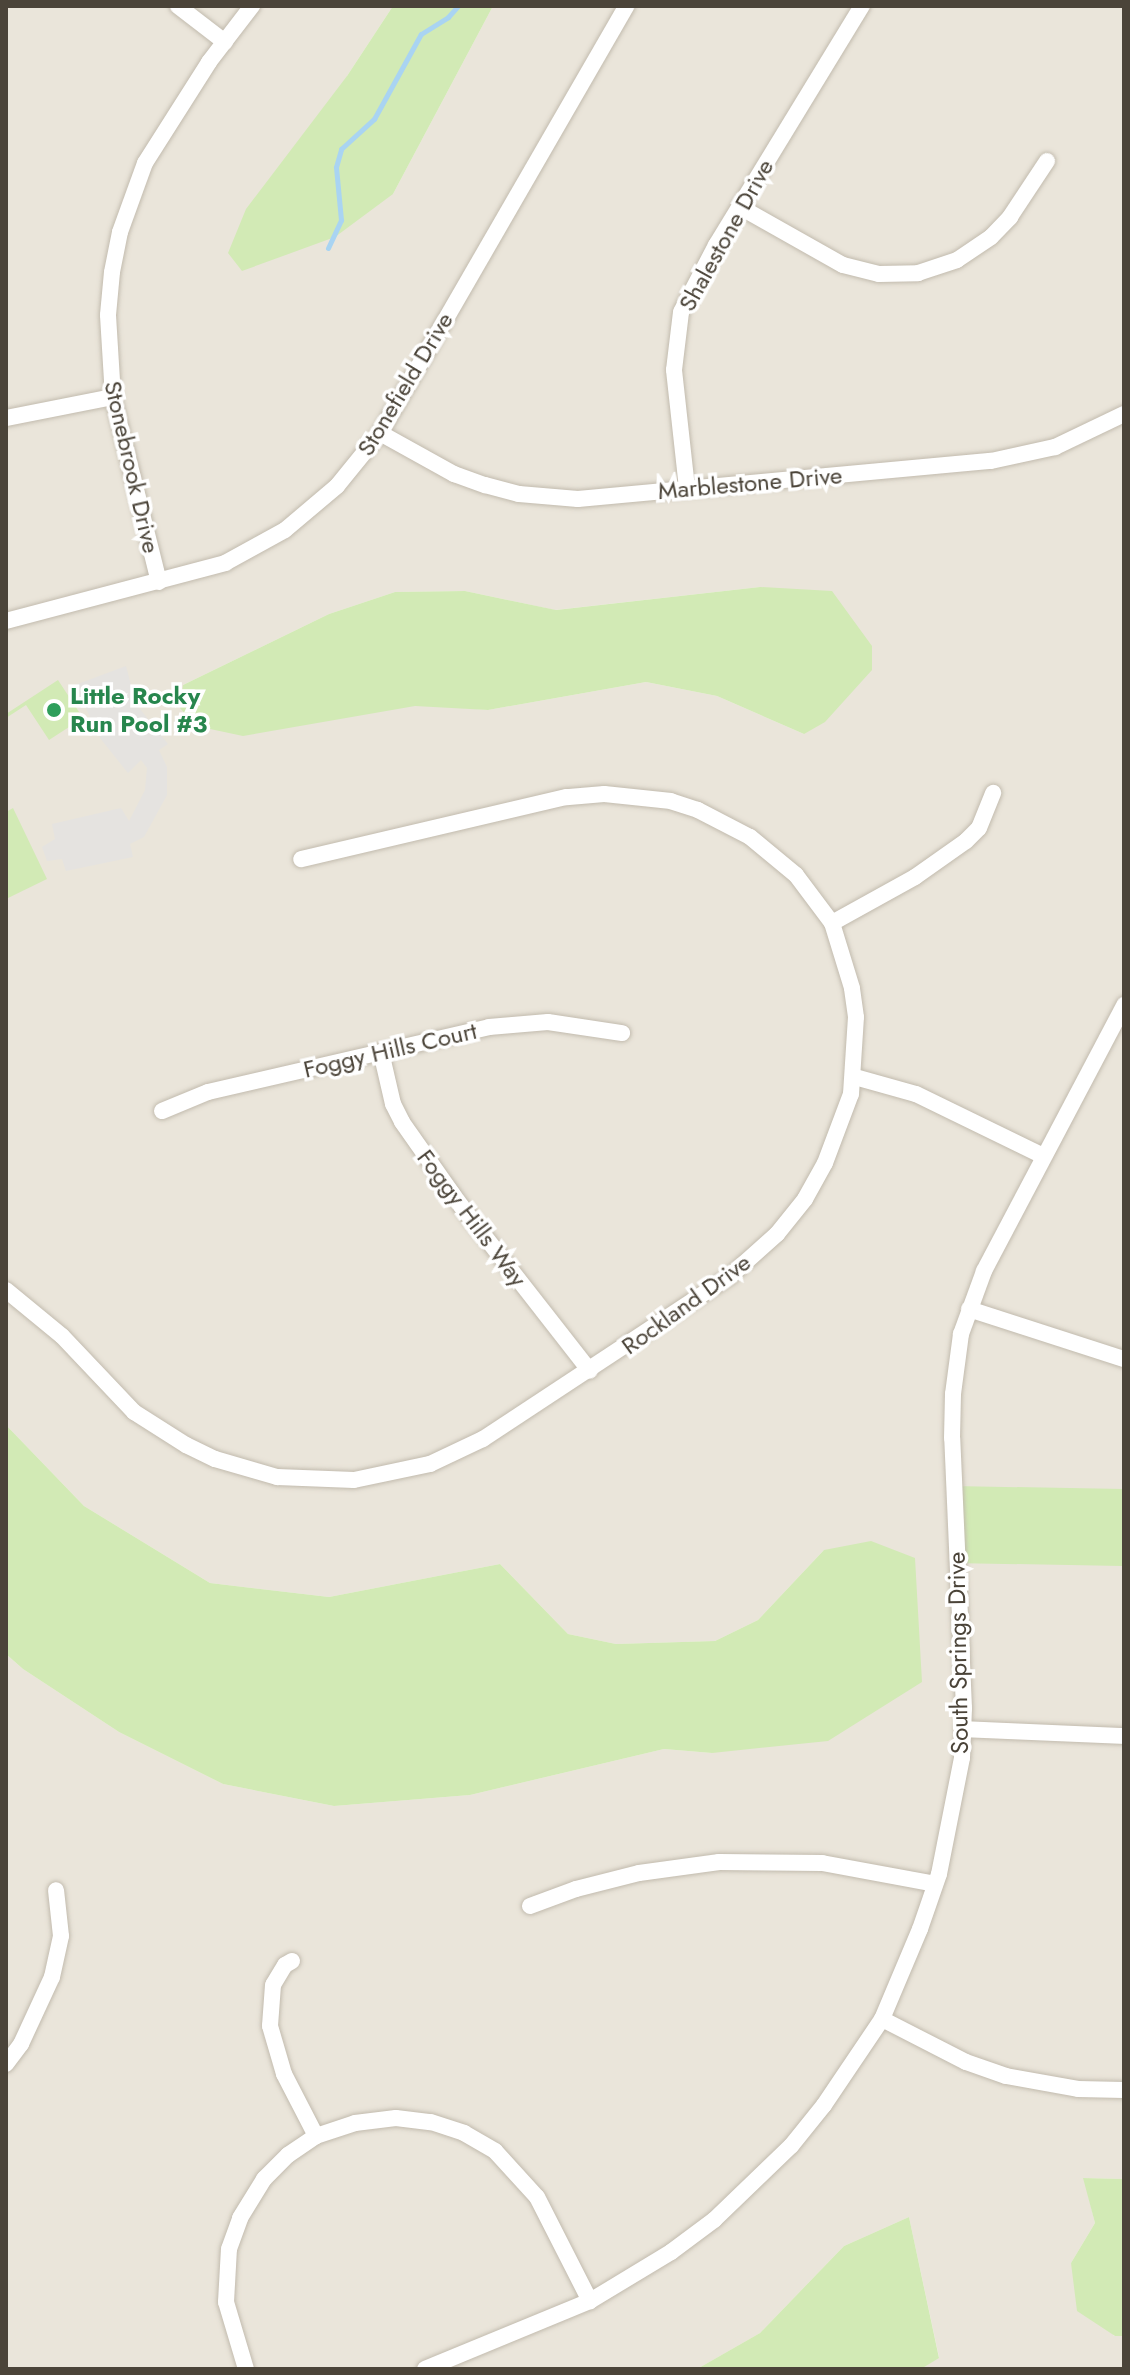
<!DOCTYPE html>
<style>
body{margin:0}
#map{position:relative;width:1130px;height:2375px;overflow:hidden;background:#f6f3ec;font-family:Jost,sans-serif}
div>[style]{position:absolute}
.residential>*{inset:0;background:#eae5da}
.green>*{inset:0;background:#d2eab5;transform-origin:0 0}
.parking>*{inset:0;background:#e5e3e0}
.stream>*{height:5px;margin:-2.5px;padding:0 2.5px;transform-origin:2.5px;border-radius:2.5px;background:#a9d4f2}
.roads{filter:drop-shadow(0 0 2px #c2bbae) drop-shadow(0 0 2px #c2bbae)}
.minor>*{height:16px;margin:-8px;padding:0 8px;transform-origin:8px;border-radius:8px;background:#fff}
.dots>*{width:22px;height:22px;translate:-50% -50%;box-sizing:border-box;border:4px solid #fff;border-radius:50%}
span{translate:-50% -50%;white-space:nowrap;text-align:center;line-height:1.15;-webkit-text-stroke:7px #fff;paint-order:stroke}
.street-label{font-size:24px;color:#4b4439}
.leisure-label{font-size:24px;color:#27864d;font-weight:700}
.left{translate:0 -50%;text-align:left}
.frame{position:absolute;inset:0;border:8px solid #4b4439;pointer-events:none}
</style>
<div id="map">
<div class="residential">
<i style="clip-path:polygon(evenodd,6px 6px,393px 6px,347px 76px,393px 194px,493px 6px,1124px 6px,1124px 2179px,1084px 2178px,1095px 2223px,1071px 2263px,1114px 2336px,1124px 2336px,1124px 2369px,921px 2369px,939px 2357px,909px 2217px,844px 2246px,760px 2333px,697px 2369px,6px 2369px,6px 1654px,23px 1669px,119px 1732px,223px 1784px,334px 1806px,470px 1795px,664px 1749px,712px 1753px,824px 1550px,758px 1620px,715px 1641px,616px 1644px,568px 1634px,500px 1564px,329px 1597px,210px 1583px,84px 1506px,6px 1425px,6px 6px,760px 587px,804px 734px,717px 696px,646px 682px,488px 710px,183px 685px,329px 614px,395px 592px,465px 591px,555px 610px,760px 587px)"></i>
</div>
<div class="green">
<i style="clip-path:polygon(393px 6px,493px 6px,393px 194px,335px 237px,242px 271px,228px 253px,246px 209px,347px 76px)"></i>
<i style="clip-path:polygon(760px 587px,832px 591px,872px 646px,872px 670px,825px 722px,804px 734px,717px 696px,646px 682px,488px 710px,415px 706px,243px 736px,196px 726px,180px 708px,183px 685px,329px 614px,395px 592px,465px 591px,556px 610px)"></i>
<i style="clip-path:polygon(58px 680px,83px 718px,49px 740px,26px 705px,6px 718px,6px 714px)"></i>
<i style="clip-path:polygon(13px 808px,47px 879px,6px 899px,6px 812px)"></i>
<i style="clip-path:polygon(6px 1425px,84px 1506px,210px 1583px,329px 1597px,500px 1564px,568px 1634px,616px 1644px,715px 1641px,758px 1620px,824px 1550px,871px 1541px,915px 1558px,922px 1682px,828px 1741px,712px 1753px,664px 1749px,470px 1795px,334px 1806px,223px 1784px,119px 1732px,23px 1669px,6px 1654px)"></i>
<i style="left:953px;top:1486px;width:171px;height:77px;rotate:1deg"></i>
<i style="clip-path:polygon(1083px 2178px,1124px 2179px,1124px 2336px,1115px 2336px,1077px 2311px,1071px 2263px,1095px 2223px)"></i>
<i style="clip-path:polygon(909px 2217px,939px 2358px,921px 2369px,697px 2369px,760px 2333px,844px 2246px)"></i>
</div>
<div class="parking">
<i style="clip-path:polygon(126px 666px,136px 704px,168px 744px,159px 750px,167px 767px,167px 795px,144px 837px,130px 844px,133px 857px,66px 871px,62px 859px,47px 861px,42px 847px,55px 839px,52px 824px,121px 808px,129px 821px,145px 790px,147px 768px,141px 760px,128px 773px,100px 738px,75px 685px)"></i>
</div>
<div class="stream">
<i style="left:328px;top:248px;width:31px;rotate:-65deg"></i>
<i style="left:341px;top:220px;width:53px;rotate:-95.4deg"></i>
<i style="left:336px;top:167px;width:19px;rotate:-74deg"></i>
<i style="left:341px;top:149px;width:45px;rotate:-42.3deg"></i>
<i style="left:374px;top:119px;width:97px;rotate:-61.1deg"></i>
<i style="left:421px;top:34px;width:32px;rotate:-32deg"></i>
<i style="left:448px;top:17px;width:15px;rotate:-48deg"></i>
</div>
<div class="roads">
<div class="minor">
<i style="left:178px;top:6px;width:59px;rotate:37.5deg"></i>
<i style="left:740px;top:207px;width:118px;rotate:29.4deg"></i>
<i style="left:843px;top:265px;width:37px;rotate:14deg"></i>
<i style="left:879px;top:274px;width:39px;rotate:-1deg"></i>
<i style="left:918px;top:273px;width:41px;rotate:-18.4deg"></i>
<i style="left:957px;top:260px;width:41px;rotate:-34.1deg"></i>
<i style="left:991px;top:237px;width:28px;rotate:-46deg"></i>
<i style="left:1010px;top:217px;width:67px;rotate:-56.5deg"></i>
<i style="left:6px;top:418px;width:109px;rotate:-11.1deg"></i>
<i style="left:380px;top:433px;width:85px;rotate:29deg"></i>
<i style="left:454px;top:474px;width:33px;rotate:20deg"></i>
<i style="left:485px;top:485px;width:35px;rotate:15deg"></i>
<i style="left:519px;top:494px;width:59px;rotate:4.8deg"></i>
<i style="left:578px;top:499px;width:415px;rotate:-5.3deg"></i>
<i style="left:991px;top:461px;width:66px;rotate:-12.3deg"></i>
<i style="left:1055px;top:447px;width:76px;rotate:-25.6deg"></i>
<i style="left:687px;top:488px;width:119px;rotate:-96.3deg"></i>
<i style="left:674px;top:370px;width:58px;rotate:-83.1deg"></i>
<i style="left:681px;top:312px;width:76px;rotate:-62.4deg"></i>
<i style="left:716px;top:245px;width:280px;rotate:-58.6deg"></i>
<i style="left:159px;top:582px;width:191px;rotate:-104deg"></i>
<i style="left:113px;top:397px;width:82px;rotate:-93.5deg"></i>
<i style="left:108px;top:315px;width:43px;rotate:-84.7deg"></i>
<i style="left:112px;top:272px;width:41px;rotate:-78.7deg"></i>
<i style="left:120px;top:232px;width:73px;rotate:-70.1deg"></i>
<i style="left:145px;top:163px;width:120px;rotate:-57.6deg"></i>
<i style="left:209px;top:62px;width:71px;rotate:-52.5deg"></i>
<i style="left:6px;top:621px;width:227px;rotate:-14.8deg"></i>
<i style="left:225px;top:563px;width:68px;rotate:-28.8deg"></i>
<i style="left:285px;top:530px;width:68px;rotate:-40.2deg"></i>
<i style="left:337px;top:486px;width:68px;rotate:-50.9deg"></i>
<i style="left:380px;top:433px;width:493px;rotate:-60deg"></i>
<i style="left:832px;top:923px;width:95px;rotate:-29deg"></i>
<i style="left:915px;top:877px;width:62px;rotate:-35.2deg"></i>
<i style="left:966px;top:841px;width:18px;rotate:-45deg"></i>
<i style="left:979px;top:828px;width:38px;rotate:-68deg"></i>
<i style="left:381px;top:1052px;width:53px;rotate:77deg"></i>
<i style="left:393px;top:1104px;width:20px;rotate:63deg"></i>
<i style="left:402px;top:1122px;width:103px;rotate:54.9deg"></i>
<i style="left:461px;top:1206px;width:209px;rotate:52deg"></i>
<i style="left:855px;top:1077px;width:63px;rotate:15.6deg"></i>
<i style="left:916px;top:1094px;width:141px;rotate:26deg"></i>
<i style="left:162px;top:1111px;width:50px;rotate:-22.4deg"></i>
<i style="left:208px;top:1092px;width:288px;rotate:-13deg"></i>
<i style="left:489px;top:1027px;width:59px;rotate:-4.8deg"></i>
<i style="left:548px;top:1022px;width:75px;rotate:8.5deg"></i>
<i style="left:6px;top:1290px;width:72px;rotate:39.4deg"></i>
<i style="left:62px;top:1336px;width:105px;rotate:46.5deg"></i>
<i style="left:134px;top:1412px;width:62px;rotate:32.4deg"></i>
<i style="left:186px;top:1445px;width:32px;rotate:26deg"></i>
<i style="left:215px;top:1459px;width:65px;rotate:16.2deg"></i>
<i style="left:277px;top:1477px;width:77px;rotate:2.2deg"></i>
<i style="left:354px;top:1480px;width:78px;rotate:-11.9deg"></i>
<i style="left:430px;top:1464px;width:59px;rotate:-25.3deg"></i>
<i style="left:483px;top:1439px;width:296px;rotate:-33.4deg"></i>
<i style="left:730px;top:1276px;width:63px;rotate:-41.8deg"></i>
<i style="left:777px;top:1234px;width:45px;rotate:-51.3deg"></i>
<i style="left:805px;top:1199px;width:41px;rotate:-60.9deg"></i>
<i style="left:825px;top:1163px;width:74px;rotate:-69.4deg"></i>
<i style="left:851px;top:1094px;width:77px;rotate:-86.3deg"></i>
<i style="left:856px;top:1017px;width:29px;rotate:-98deg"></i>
<i style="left:852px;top:988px;width:68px;rotate:-107.1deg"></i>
<i style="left:832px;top:923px;width:60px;rotate:-126.9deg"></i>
<i style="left:796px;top:875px;width:60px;rotate:-140.4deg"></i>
<i style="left:750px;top:837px;width:59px;rotate:-152.6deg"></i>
<i style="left:698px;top:810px;width:28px;rotate:-162deg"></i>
<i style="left:671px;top:801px;width:67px;rotate:-174deg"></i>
<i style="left:604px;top:794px;width:38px;rotate:175deg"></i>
<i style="left:566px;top:797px;width:272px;rotate:166.8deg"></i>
<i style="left:969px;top:1309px;width:163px;rotate:17.9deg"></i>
<i style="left:963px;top:1729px;width:161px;rotate:2.5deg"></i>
<i style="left:530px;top:1906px;width:49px;rotate:-20.3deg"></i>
<i style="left:576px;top:1889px;width:65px;rotate:-14.3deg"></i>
<i style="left:639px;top:1873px;width:81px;rotate:-7.8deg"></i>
<i style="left:719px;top:1862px;width:103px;rotate:0.6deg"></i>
<i style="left:822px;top:1863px;width:115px;rotate:10.5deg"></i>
<i style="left:292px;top:1961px;width:8px;rotate:150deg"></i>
<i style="left:285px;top:1965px;width:23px;rotate:121deg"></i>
<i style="left:273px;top:1985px;width:41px;rotate:94.2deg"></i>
<i style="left:270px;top:2026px;width:50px;rotate:73.7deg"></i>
<i style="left:284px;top:2074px;width:70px;rotate:62.7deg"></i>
<i style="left:882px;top:2019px;width:94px;rotate:27.1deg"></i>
<i style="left:966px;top:2062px;width:42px;rotate:19.3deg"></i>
<i style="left:1006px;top:2076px;width:73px;rotate:10.2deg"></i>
<i style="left:1078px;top:2089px;width:46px;rotate:1.2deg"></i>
<i style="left:6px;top:2064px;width:25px;rotate:-53deg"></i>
<i style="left:21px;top:2044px;width:74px;rotate:-65.2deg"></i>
<i style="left:52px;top:1977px;width:42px;rotate:-77.6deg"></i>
<i style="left:61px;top:1936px;width:46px;rotate:-96.2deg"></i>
<i style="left:246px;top:2369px;width:70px;rotate:-106.6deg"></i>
<i style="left:226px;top:2302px;width:53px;rotate:-86.8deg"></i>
<i style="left:229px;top:2249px;width:33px;rotate:-70deg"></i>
<i style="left:240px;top:2218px;width:46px;rotate:-58.4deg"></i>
<i style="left:264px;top:2179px;width:34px;rotate:-45deg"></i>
<i style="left:288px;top:2155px;width:34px;rotate:-34deg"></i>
<i style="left:316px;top:2136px;width:41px;rotate:-18.4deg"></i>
<i style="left:355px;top:2123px;width:41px;rotate:-7deg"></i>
<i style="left:396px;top:2118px;width:35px;rotate:7deg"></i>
<i style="left:431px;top:2122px;width:35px;rotate:18deg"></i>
<i style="left:464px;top:2133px;width:36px;rotate:30deg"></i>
<i style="left:495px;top:2151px;width:62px;rotate:47.6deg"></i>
<i style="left:537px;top:2197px;width:117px;rotate:63deg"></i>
<i style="left:425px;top:2369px;width:178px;rotate:-22.4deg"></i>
<i style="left:590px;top:2301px;width:95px;rotate:-31.2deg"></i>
<i style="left:671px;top:2252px;width:54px;rotate:-36.7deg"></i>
<i style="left:714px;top:2220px;width:107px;rotate:-43.9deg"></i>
<i style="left:791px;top:2146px;width:53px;rotate:-51.2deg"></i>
<i style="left:824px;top:2105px;width:104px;rotate:-56deg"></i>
<i style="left:882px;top:2019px;width:98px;rotate:-67.1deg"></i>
<i style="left:920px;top:1929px;width:58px;rotate:-70.9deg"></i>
<i style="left:939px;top:1874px;width:118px;rotate:-78.8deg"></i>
<i style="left:962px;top:1758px;width:50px;rotate:-87.7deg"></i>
<i style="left:964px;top:1708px;width:270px;rotate:-92.5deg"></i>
<i style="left:952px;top:1438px;width:44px;rotate:-88.7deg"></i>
<i style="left:953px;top:1394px;width:61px;rotate:-82.4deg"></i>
<i style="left:961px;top:1334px;width:67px;rotate:-69.9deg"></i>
<i style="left:984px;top:1271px;width:301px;rotate:-62.2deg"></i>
</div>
</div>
<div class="dots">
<i style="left:54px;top:710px;background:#2e9e5b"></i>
</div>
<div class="street-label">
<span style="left:726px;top:235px;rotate:-61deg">Shalestone Drive</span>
<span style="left:405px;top:384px;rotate:-59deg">Stonefield Drive</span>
<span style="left:132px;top:467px;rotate:77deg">Stonebrook Drive</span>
<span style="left:750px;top:483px;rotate:-5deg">Marblestone Drive</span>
<span style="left:390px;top:1050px;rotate:-13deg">Foggy Hills Court</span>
<span style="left:472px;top:1218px;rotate:53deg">Foggy Hills Way</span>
<span style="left:686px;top:1304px;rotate:-36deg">Rockland Drive</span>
<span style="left:958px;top:1653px;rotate:-91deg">South Springs Drive</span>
</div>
<div class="leisure-label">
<span class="left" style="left:70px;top:710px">Little Rocky<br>Run Pool #3</span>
</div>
<div class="frame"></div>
</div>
